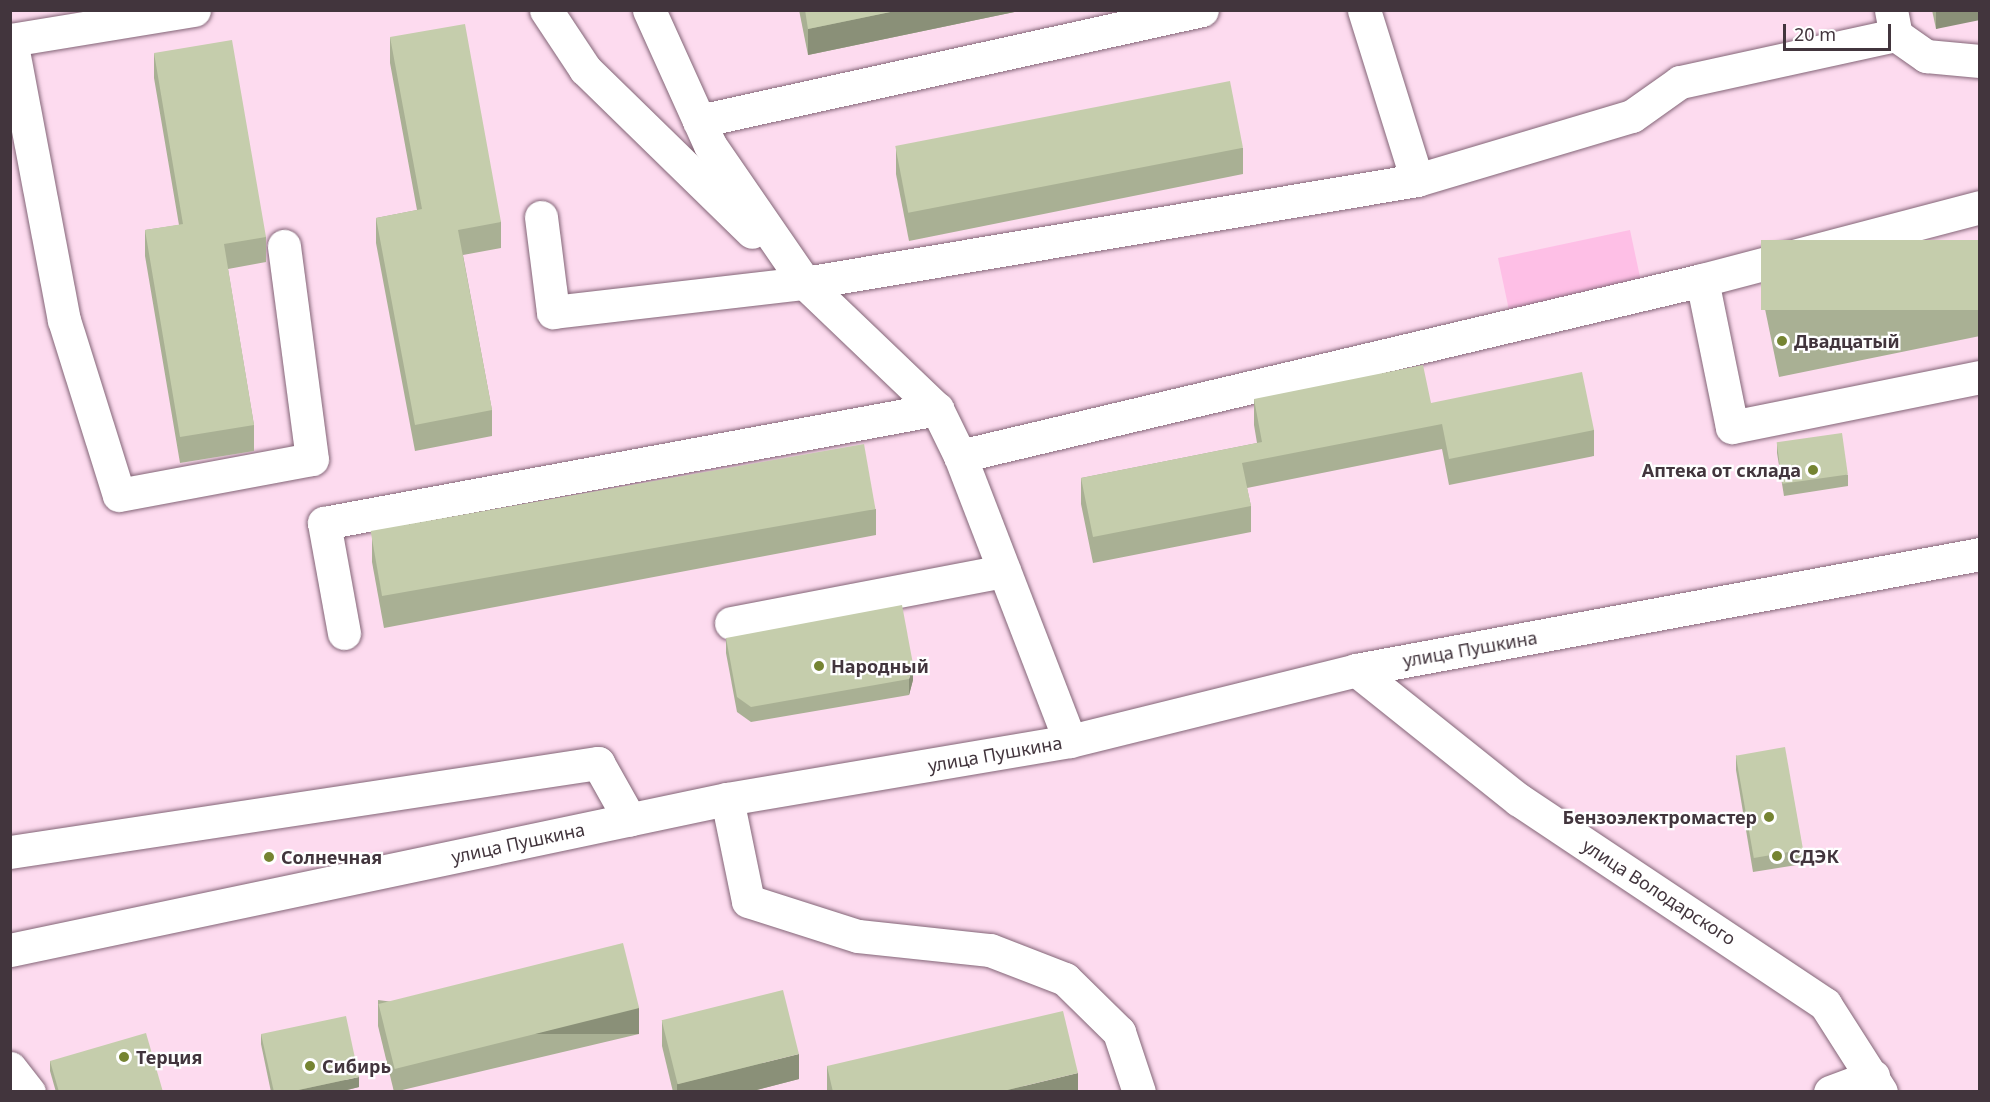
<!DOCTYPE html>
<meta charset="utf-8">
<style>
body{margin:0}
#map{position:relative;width:1990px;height:1102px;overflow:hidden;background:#fddbef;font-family:"Noto Sans",sans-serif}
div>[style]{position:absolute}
.green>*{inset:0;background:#febfe6;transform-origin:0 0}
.roads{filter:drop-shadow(0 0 2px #836577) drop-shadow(0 0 2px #836577)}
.minor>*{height:33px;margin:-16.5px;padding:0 16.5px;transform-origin:16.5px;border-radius:16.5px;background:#fff}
.major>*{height:33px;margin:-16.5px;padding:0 16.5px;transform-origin:16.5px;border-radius:16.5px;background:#fff}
.wall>*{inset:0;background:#a9b094}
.shaded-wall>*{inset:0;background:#8a9078;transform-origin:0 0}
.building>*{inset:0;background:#c5cdac;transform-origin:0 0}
.dots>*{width:16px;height:16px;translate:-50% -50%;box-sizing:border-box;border:3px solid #fff;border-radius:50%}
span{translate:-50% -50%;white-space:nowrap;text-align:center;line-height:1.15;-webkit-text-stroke:4.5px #fff;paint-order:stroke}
.poi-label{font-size:18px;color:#42353d;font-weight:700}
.left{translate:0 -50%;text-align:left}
.right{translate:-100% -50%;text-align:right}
.street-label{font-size:18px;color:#42353d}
.frame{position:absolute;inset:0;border:12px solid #42353d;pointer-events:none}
.scale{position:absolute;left:1783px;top:24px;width:108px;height:27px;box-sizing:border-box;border:3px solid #42353d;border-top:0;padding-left:8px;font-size:18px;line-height:21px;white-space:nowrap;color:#42353d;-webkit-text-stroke:4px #fff;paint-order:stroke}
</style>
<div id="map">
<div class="green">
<i style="left:1630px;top:230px;width:53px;height:135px;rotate:78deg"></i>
</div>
<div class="roads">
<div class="minor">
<i style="left:194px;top:10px;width:185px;rotate:170.7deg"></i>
<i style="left:11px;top:40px;width:285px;rotate:79.3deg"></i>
<i style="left:64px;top:320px;width:183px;rotate:72.6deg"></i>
<i style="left:119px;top:495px;width:196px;rotate:-10.6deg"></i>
<i style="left:312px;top:459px;width:215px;rotate:-97.5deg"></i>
<i style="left:546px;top:10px;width:71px;rotate:56.5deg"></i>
<i style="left:585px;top:69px;width:233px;rotate:44.3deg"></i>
<i style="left:649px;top:10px;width:148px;rotate:65.7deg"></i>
<i style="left:710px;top:145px;width:168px;rotate:55.5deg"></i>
<i style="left:805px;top:283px;width:182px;rotate:43.7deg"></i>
<i style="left:937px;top:409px;width:52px;rotate:63.9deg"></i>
<i style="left:960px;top:456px;width:305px;rotate:68.9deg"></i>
<i style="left:1364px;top:10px;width:178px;rotate:72.7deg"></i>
<i style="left:1891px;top:10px;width:25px;rotate:79deg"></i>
<i style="left:1896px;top:35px;width:37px;rotate:35deg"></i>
<i style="left:1926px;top:56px;width:54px;rotate:5.3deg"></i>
<i style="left:699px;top:121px;width:515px;rotate:-12.44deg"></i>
<i style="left:541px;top:217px;width:96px;rotate:82.8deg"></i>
<i style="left:553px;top:312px;width:254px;rotate:-6.6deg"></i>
<i style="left:805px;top:283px;width:621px;rotate:-9.55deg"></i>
<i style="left:1417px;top:180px;width:224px;rotate:-16.6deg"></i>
<i style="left:1632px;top:116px;width:59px;rotate:-35.3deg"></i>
<i style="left:1680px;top:82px;width:221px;rotate:-12.3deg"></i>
<i style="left:1702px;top:280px;width:150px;rotate:78.5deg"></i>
<i style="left:1732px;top:427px;width:253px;rotate:-11.4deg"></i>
<i style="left:960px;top:456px;width:763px;rotate:-13.34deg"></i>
<i style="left:1702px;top:280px;width:287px;rotate:-14.7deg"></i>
<i style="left:731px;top:623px;width:278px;rotate:-10.8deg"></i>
<i style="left:344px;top:633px;width:112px;rotate:-100.3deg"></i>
<i style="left:324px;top:523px;width:624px;rotate:-10.53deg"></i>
<i style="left:1356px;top:670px;width:208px;rotate:38.6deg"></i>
<i style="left:1519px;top:800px;width:368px;rotate:33.7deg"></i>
<i style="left:1825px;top:1004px;width:104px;rotate:57.5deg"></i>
<i style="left:727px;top:799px;width:104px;rotate:78.4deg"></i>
<i style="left:748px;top:901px;width:115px;rotate:17.7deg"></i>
<i style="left:858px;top:936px;width:133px;rotate:6.1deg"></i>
<i style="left:990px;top:950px;width:80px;rotate:21.1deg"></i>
<i style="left:1065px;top:979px;width:76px;rotate:44.5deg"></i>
<i style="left:1119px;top:1032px;width:63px;rotate:71.6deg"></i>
<i style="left:10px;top:852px;width:595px;rotate:-8.61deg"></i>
<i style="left:598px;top:763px;width:65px;rotate:60.7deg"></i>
<i style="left:10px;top:1068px;width:31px;rotate:52deg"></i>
<i style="left:1830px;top:1092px;width:46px;rotate:-20.4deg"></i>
</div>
<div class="major">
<i style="left:10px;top:950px;width:733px;rotate:-11.89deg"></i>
<i style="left:727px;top:799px;width:348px;rotate:-9.6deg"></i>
<i style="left:1070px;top:741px;width:295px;rotate:-13.9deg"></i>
<i style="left:1356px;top:670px;width:635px;rotate:-10.53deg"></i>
</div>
</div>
<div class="wall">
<i style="clip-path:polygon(799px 10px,1024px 10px,808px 55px)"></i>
<i style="clip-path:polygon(1932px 10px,1980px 10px,1936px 29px)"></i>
<i style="clip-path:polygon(390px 37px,501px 222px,501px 248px,463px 255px,492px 410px,492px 436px,415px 451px,376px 243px,376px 218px,417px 210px,390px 63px)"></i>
<i style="clip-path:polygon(154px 53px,266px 237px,266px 262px,228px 269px,254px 425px,254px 451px,180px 463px,145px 256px,145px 230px,179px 225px,154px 78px)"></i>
<i style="clip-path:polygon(1243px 148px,1243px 174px,909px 241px,896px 174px,896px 149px)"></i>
<i style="clip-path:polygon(1980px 240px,1980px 336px,1779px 377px,1765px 309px,1765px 284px)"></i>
<i style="clip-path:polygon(1254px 399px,1431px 403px,1594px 430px,1594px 456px,1449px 485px,1442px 449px,1247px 488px,1251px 506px,1251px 532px,1093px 563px,1081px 504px,1081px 478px,1257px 443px,1254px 425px)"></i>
<i style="clip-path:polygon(1777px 443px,1848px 475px,1848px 486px,1784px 496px,1777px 453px)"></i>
<i style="clip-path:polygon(876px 509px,876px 535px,384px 628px,372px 562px,372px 536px)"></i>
<i style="clip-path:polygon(726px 638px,913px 680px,909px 695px,751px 722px,737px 712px,726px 653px)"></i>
<i style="clip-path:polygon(1736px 755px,1803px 849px,1803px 864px,1753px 872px,1736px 770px)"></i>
<i style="clip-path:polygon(378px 1000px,639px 1034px,394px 1092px,378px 1026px)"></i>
<i style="clip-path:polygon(662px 1020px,799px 1079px,749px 1092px,673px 1092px,662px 1046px)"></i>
<i style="clip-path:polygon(261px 1034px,359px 1087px,339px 1092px,271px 1092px,261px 1044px)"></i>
<i style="clip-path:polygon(50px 1061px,163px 1092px,56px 1092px,50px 1071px)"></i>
<i style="clip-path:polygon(827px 1066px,1078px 1092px,827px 1092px)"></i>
</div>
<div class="shaded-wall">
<i style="clip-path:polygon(900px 10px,1024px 10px,808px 55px,808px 29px)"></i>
<i style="clip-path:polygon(1936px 10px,1980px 10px,1980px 20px,1936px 29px)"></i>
<i style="clip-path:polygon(913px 664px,913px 680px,909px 695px,909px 679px)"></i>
<i style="left:639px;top:1008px;width:26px;height:252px;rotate:90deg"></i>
<i style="clip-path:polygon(799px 1054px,799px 1079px,749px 1092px,677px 1092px,677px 1084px)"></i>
<i style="clip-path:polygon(1078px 1073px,1078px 1092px,999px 1092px)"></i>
<i style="clip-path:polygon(359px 1077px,359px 1087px,339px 1092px,289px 1092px)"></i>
</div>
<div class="building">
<i style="clip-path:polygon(805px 10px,900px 10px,808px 29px)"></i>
<i style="clip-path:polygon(465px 24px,501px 222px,458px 230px,492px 410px,415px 425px,376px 218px,422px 209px,390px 37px)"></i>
<i style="clip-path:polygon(232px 40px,266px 237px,224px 244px,254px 425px,180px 437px,145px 230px,183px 224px,154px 53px)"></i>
<i style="left:1230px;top:81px;width:68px;height:341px;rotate:79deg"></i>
<i style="left:1980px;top:240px;width:70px;height:219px;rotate:90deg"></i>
<i style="clip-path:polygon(1423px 365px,1431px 403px,1582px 372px,1594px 430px,1449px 459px,1442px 424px,1242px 463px,1251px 506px,1093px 537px,1081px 478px,1262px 442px,1254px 399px)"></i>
<i style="left:1842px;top:433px;width:42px;height:66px;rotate:82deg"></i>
<i style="left:864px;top:444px;width:66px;height:501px;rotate:80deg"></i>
<i style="clip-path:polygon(902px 605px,913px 664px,909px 679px,751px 707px,737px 697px,726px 638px)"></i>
<i style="left:1785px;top:747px;width:104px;height:50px;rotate:80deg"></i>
<i style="left:623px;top:943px;width:67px;height:252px;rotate:76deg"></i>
<i style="left:783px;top:990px;width:66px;height:125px;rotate:76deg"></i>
<i style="clip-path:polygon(1063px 1011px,1078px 1073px,999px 1092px,833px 1092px,827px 1066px)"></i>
<i style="clip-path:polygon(346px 1016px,359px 1077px,289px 1092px,274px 1092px,261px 1034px)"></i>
<i style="clip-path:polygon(146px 1033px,163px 1092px,59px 1092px,50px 1061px)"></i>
</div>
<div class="dots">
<i style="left:1782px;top:341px;background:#758432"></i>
<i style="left:1813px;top:470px;background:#758432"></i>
<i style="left:819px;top:666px;background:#758432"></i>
<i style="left:1769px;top:817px;background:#758432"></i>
<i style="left:1777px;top:856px;background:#758432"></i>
<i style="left:269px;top:857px;background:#758432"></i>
<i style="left:124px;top:1057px;background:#758432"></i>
<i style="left:310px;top:1066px;background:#758432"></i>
</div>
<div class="poi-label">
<span class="left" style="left:1794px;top:341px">Двадцатый</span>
<span class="right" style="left:1801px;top:470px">Аптека от склада</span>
<span class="left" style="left:831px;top:666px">Народный</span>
<span class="right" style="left:1757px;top:817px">Бензоэлектромастер</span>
<span class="left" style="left:1789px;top:856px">СДЭК</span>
<span class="left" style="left:281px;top:857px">Солнечная</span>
<span class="left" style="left:136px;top:1057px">Терция</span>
<span class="left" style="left:322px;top:1066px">Сибирь</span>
</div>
<div class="street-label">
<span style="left:1470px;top:649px;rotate:-10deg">улица Пушкина</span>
<span style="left:995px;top:754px;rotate:-10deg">улица Пушкина</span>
<span style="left:518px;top:843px;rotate:-12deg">улица Пушкина</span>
<span style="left:1659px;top:892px;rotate:33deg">улица Володарского</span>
</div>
<div class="frame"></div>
<div class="scale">20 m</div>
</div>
